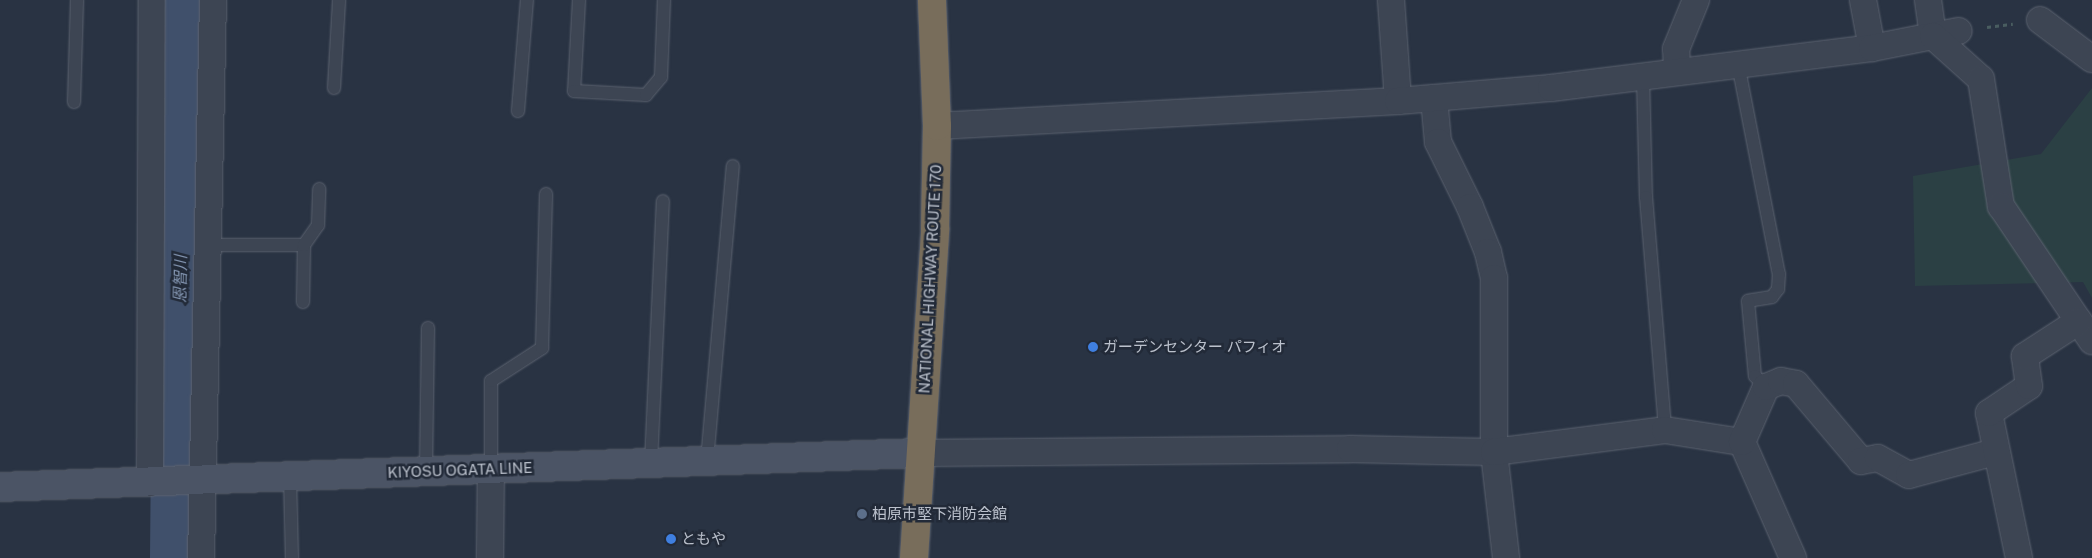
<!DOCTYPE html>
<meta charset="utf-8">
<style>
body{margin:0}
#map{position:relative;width:2092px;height:558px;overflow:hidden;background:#293343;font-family:"Public Sans","Noto Sans JP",sans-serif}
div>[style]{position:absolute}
.green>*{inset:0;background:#2b4044}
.river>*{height:56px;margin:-28px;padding:0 28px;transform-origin:28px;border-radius:28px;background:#40506b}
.path>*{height:3px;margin-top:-1.5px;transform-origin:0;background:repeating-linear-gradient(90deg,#495d60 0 4px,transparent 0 8px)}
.roads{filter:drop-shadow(0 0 1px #5c6370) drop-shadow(0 0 1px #5c6370)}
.lane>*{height:12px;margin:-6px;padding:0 6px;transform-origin:6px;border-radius:6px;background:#3d4553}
.street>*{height:26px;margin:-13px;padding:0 13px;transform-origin:13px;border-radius:13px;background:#3d4553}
.secondary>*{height:28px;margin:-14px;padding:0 14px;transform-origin:14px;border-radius:14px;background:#4b5465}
.highway>*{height:28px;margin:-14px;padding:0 14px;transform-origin:14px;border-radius:14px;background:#786d5b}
.dots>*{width:14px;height:14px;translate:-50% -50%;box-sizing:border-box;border:2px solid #222a38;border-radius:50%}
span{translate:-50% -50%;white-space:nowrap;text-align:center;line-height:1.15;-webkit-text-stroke:5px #222a38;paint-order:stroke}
.street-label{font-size:15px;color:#bbc1cc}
.poi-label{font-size:15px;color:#bbc1cc}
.left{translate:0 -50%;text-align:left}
.water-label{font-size:16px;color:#8496b2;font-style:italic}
</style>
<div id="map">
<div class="green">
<i style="clip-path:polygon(2092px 88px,2092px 298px,2083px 282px,1915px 286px,1913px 176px,2041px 154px)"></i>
</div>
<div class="river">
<i style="left:178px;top:558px;width:558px;rotate:-89.49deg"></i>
</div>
<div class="path">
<i style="left:1987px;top:27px;width:26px;rotate:-7deg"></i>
</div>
<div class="roads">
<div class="lane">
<i style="left:579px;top:0;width:91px;rotate:93.1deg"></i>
<i style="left:574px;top:91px;width:72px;rotate:3.2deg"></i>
<i style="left:646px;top:95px;width:23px;rotate:-50deg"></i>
<i style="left:661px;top:77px;width:77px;rotate:-87.8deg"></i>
<i style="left:1738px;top:64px;width:214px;rotate:79deg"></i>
<i style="left:1779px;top:274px;width:15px;rotate:94deg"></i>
<i style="left:1778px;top:289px;width:10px;rotate:127deg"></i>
<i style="left:1772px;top:297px;width:24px;rotate:171deg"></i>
<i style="left:1748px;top:301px;width:75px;rotate:84.7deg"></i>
<i style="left:1755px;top:376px;width:16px;rotate:45deg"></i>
<i style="left:1643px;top:77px;width:120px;rotate:88.6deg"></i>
<i style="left:1646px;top:197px;width:234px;rotate:85.3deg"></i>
<i style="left:334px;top:88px;width:88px;rotate:-86.7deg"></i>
<i style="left:74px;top:102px;width:102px;rotate:-88.3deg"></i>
<i style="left:518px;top:111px;width:111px;rotate:-85.4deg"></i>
<i style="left:207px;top:245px;width:97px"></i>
<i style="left:303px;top:302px;width:57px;rotate:-89deg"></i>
<i style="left:304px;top:245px;width:24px;rotate:-55deg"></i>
<i style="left:318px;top:225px;width:36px;rotate:-88deg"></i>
<i style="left:707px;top:461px;width:296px;rotate:-85deg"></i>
<i style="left:651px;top:463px;width:262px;rotate:-87.4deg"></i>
<i style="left:491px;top:469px;width:88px;rotate:-90deg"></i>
<i style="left:491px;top:381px;width:61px;rotate:-32.9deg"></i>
<i style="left:542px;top:348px;width:154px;rotate:-88.5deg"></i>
<i style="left:426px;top:471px;width:143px;rotate:-89.2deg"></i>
<i style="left:290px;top:477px;width:81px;rotate:88.6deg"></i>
</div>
<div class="street">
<i style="left:1391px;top:0;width:101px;rotate:86deg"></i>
<i style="left:1863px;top:0;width:49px;rotate:79.4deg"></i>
<i style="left:1928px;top:0;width:36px;rotate:82deg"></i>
<i style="left:1933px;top:36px;width:26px;rotate:-11deg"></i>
<i style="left:2040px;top:20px;width:65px;rotate:36.9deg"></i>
<i style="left:1677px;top:72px;width:23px;rotate:-92deg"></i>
<i style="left:1676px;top:49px;width:53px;rotate:-67.8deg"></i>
<i style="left:1434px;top:98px;width:44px;rotate:84.8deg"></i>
<i style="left:1438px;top:142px;width:72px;rotate:63.8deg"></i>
<i style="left:1470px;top:207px;width:48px;rotate:68.2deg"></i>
<i style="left:1488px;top:252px;width:27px;rotate:77deg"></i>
<i style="left:1494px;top:278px;width:174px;rotate:90deg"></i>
<i style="left:1494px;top:452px;width:107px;rotate:83.5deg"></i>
<i style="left:937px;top:126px;width:462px;rotate:-3.1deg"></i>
<i style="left:1398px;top:101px;width:154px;rotate:-4.9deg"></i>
<i style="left:1551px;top:88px;width:323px;rotate:-7.1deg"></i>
<i style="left:1872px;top:48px;width:62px;rotate:-11.1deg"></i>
<i style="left:1933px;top:36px;width:64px;rotate:41.9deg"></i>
<i style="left:1981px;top:79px;width:129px;rotate:81.1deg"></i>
<i style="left:2001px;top:206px;width:163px;rotate:56deg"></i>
<i style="left:920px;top:453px;width:430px;rotate:-0.5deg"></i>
<i style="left:1350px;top:449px;width:144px;rotate:1.2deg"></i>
<i style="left:1494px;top:452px;width:172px;rotate:-7.3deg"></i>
<i style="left:1665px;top:430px;width:78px;rotate:8.9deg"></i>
<i style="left:150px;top:483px;width:483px;rotate:-89.8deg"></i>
<i style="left:201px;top:558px;width:558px;rotate:-88.77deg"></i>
<i style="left:490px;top:558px;width:89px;rotate:-89.4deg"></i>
<i style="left:1793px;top:558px;width:127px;rotate:-113.7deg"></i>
<i style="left:1742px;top:442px;width:60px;rotate:-66.4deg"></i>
<i style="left:1766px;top:387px;width:16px;rotate:-22deg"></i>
<i style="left:1781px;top:381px;width:15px;rotate:11deg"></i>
<i style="left:1796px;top:384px;width:101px;rotate:49.8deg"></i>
<i style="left:1861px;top:461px;width:17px;rotate:-10deg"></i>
<i style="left:1878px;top:458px;width:35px;rotate:29deg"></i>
<i style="left:1909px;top:475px;width:89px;rotate:-15deg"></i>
<i style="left:2019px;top:558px;width:148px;rotate:-101.7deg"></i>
<i style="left:1989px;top:413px;width:48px;rotate:-34deg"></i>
<i style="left:2029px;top:386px;width:30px;rotate:-98deg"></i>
<i style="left:2025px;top:356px;width:64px;rotate:-32.9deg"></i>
</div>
<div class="secondary">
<i style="left:0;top:487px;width:921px;rotate:-2.12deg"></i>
</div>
<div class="highway">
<i style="left:914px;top:558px;width:330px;rotate:-86.3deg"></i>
<i style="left:935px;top:229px;width:103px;rotate:-88.9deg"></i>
<i style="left:937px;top:126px;width:126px;rotate:-92.3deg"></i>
</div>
</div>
<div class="dots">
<i style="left:1093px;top:347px;background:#3f7fe0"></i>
<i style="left:862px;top:514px;background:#5c6f8a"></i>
<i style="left:671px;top:539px;background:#3f7fe0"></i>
</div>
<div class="street-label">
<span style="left:930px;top:279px;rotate:-87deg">NATIONAL HIGHWAY ROUTE 170</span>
<span style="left:460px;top:470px;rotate:-2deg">KIYOSU OGATA LINE</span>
</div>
<div class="poi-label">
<span class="left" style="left:1103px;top:347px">ガーデンセンター パフィオ</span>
<span class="left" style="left:872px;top:514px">柏原市堅下消防会館</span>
<span class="left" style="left:681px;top:539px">ともや</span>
</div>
<div class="water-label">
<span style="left:181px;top:279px;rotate:-89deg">恩智川</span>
</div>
</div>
